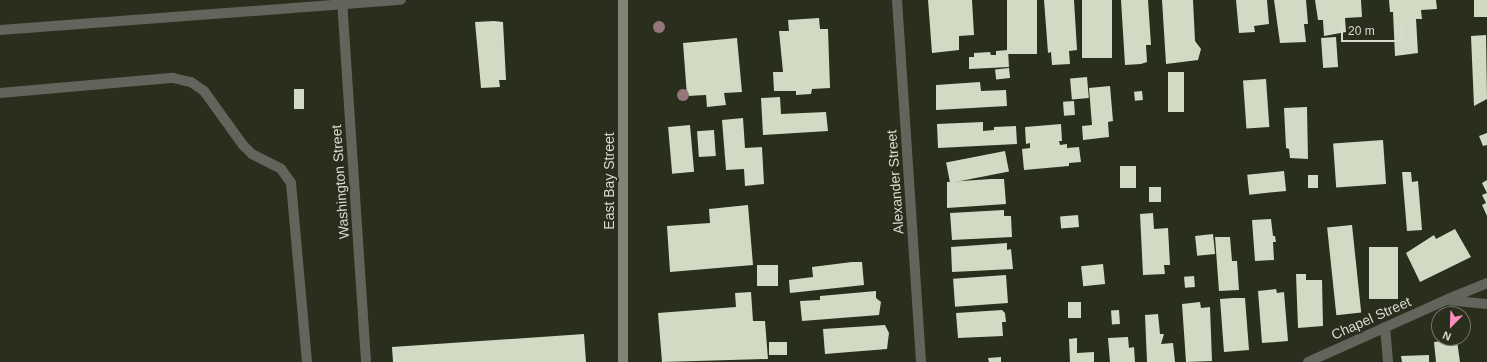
<!DOCTYPE html>
<style>
body{margin:0}
#map{position:relative;width:1487px;height:362px;overflow:hidden;background:#2a2e1d;font-family:Helvetica,sans-serif}
div>[style]{position:absolute}
.building>*{inset:0;background:#d3dac3;transform-origin:0 0}
.service>*{height:10px;margin:-5px;padding:0 5px;transform-origin:5px;border-radius:5px;background:#62655c}
.minor>*{height:10px;margin:-5px;padding:0 5px;transform-origin:5px;border-radius:5px;background:#62655c}
.secondary>*{height:10px;margin:-5px;padding:0 5px;transform-origin:5px;border-radius:5px;background:#808476}
.trees>*{width:12px;height:12px;margin:-6px;border-radius:50%;background:#96767b}
span{translate:-50% -50%;white-space:nowrap;text-align:center;line-height:1.15;-webkit-text-stroke:4px #2a2e1d;paint-order:stroke}
.street-label{font-size:14px;color:#d8dbd0}
.north{position:absolute;left:1431px;top:306px;width:40px;height:40px;box-sizing:border-box;background:#2a2e1d;border:1px solid #707365;border-radius:50%;rotate:203deg;font-size:11px;font-weight:700;line-height:16px;text-align:center;color:#d8dbd0}
.north::after{content:'';display:block;margin:auto;width:14px;height:18px;background:#fe8ebd;clip-path:polygon(50% 0,100% 100%,50% 72%,0 100%)}
.scale{position:absolute;left:1341px;top:24px;width:62px;height:18px;box-sizing:border-box;border:2px solid #d8dbd0;border-top:0;padding-left:5px;font-size:12px;line-height:14px;white-space:nowrap;color:#d8dbd0;-webkit-text-stroke:3px #2a2e1d;paint-order:stroke}
</style>
<div id="map">
<div class="building">
<i style="clip-path:polygon(928px 0,972px 0,974px 35px,959px 36px,959px 50px,932px 53px)"></i>
<i style="left:1007px;top:0;width:30px;height:54px"></i>
<i style="clip-path:polygon(1044px 0,1074px 0,1077px 50px,1069px 51px,1070px 64px,1052px 65px,1051px 52px,1048px 53px)"></i>
<i style="left:1082px;top:0;width:30px;height:58px"></i>
<i style="clip-path:polygon(1121px 0,1148px 0,1151px 45px,1146px 45px,1147px 62px,1141px 64px,1125px 65px)"></i>
<i style="clip-path:polygon(1162px 0,1193px 0,1195px 41px,1201px 49px,1198px 60px,1166px 64px)"></i>
<i style="clip-path:polygon(1236px 0,1267px 0,1269px 24px,1254px 26px,1255px 32px,1239px 33px)"></i>
<i style="clip-path:polygon(1274px 0,1306px 0,1308px 24px,1304px 24px,1306px 42px,1280px 43px)"></i>
<i style="clip-path:polygon(1315px 0,1361px 0,1362px 17px,1345px 18px,1346px 32px,1324px 36px,1323px 20px,1318px 20px)"></i>
<i style="clip-path:polygon(1389px 0,1436px 0,1437px 9px,1421px 10px,1422px 19px,1416px 19px,1418px 53px,1395px 56px,1393px 12px,1390px 12px)"></i>
<i style="left:1474px;top:0;width:13px;height:17px"></i>
<i style="clip-path:polygon(819px 18px,820px 29px,828px 29px,830px 88px,812px 89px,811px 94px,796px 95px,796px 91px,774px 91px,773px 72px,783px 72px,779px 31px,789px 31px,788px 20px)"></i>
<i style="clip-path:polygon(494px 21px,503px 22px,506px 80px,499px 80px,500px 87px,481px 88px,475px 22px)"></i>
<i style="clip-path:polygon(1486px 35px,1487px 99px,1474px 106px,1471px 36px)"></i>
<i style="left:1336px;top:37px;width:30px;height:15px;rotate:86deg"></i>
<i style="clip-path:polygon(737px 38px,742px 92px,724px 93px,726px 105px,707px 107px,706px 95px,687px 96px,683px 43px)"></i>
<i style="clip-path:polygon(1008px 50px,1009px 67px,969px 69px,969px 57px,974px 57px,974px 53px,990px 52px,991px 55px,996px 55px,996px 51px)"></i>
<i style="left:1009px;top:68px;width:10px;height:14px;rotate:84deg"></i>
<i style="left:1168px;top:72px;width:16px;height:40px"></i>
<i style="left:1087px;top:77px;width:21px;height:17px;rotate:85deg"></i>
<i style="left:1266px;top:79px;width:48px;height:23px;rotate:86deg"></i>
<i style="clip-path:polygon(980px 82px,981px 91px,1006px 90px,1007px 106px,936px 110px,936px 85px)"></i>
<i style="clip-path:polygon(1110px 86px,1113px 121px,1108px 122px,1109px 137px,1083px 140px,1082px 126px,1092px 125px,1089px 88px)"></i>
<i style="left:294px;top:89px;width:10px;height:20px"></i>
<i style="left:1142px;top:91px;width:9px;height:8px;rotate:84deg"></i>
<i style="clip-path:polygon(780px 97px,781px 114px,826px 112px,828px 131px,763px 135px,761px 98px)"></i>
<i style="left:1074px;top:101px;width:14px;height:11px;rotate:86deg"></i>
<i style="clip-path:polygon(1307px 107px,1308px 159px,1290px 158px,1289px 149px,1286px 148px,1284px 108px)"></i>
<i style="clip-path:polygon(743px 118px,745px 148px,762px 147px,764px 184px,745px 186px,744px 169px,726px 170px,722px 120px)"></i>
<i style="clip-path:polygon(983px 122px,983px 131px,994px 130px,994px 127px,1016px 126px,1017px 144px,938px 148px,937px 124px)"></i>
<i style="clip-path:polygon(1061px 124px,1062px 141px,1059px 141px,1060px 145px,1067px 144px,1067px 148px,1079px 147px,1081px 162px,1069px 163px,1069px 166px,1024px 170px,1022px 149px,1030px 148px,1030px 143px,1026px 144px,1025px 127px)"></i>
<i style="left:690px;top:125px;width:47px;height:22px;rotate:85deg"></i>
<i style="left:714px;top:130px;width:26px;height:17px;rotate:86deg"></i>
<i style="clip-path:polygon(1487px 133px,1487px 145px,1483px 146px,1479px 136px)"></i>
<i style="left:1383px;top:140px;width:44px;height:50px;rotate:86deg"></i>
<i style="left:1005px;top:151px;width:21px;height:60px;rotate:79deg"></i>
<i style="left:1136px;top:166px;width:22px;height:16px;rotate:90deg"></i>
<i style="left:1284px;top:171px;width:20px;height:37px;rotate:84deg"></i>
<i style="clip-path:polygon(1402px 172px,1411px 172px,1412px 182px,1418px 181px,1422px 230px,1407px 231px)"></i>
<i style="left:1318px;top:175px;width:13px;height:10px;rotate:90deg"></i>
<i style="clip-path:polygon(991px 179px,1004px 179px,1006px 204px,947px 208px,947px 182px)"></i>
<i style="clip-path:polygon(1487px 180px,1487px 216px,1482px 205px,1486px 203px,1482px 195px,1487px 193px,1482px 183px)"></i>
<i style="left:1161px;top:187px;width:15px;height:12px;rotate:90deg"></i>
<i style="clip-path:polygon(748px 205px,753px 265px,670px 272px,667px 226px,710px 223px,709px 209px)"></i>
<i style="clip-path:polygon(1004px 210px,1004px 216px,1011px 216px,1012px 237px,952px 240px,950px 213px)"></i>
<i style="clip-path:polygon(1153px 213px,1154px 229px,1168px 228px,1170px 265px,1164px 265px,1165px 274px,1143px 275px,1140px 214px)"></i>
<i style="left:1078px;top:215px;width:12px;height:18px;rotate:85deg"></i>
<i style="clip-path:polygon(1271px 219px,1273px 236px,1275px 236px,1276px 242px,1273px 242px,1274px 260px,1255px 261px,1252px 220px)"></i>
<i style="left:1352px;top:225px;width:88px;height:25px;rotate:84deg"></i>
<i style="clip-path:polygon(1455px 229px,1471px 257px,1420px 282px,1406px 253px,1434px 235px,1436px 239px)"></i>
<i style="left:1213px;top:234px;width:20px;height:18px;rotate:84deg"></i>
<i style="clip-path:polygon(1215px 237px,1230px 237px,1232px 261px,1237px 261px,1239px 290px,1219px 291px)"></i>
<i style="clip-path:polygon(1007px 243px,1007px 250px,1011px 249px,1013px 269px,952px 272px,951px 247px)"></i>
<i style="left:1369px;top:247px;width:29px;height:52px"></i>
<i style="clip-path:polygon(852px 262px,862px 262px,864px 285px,790px 293px,789px 280px,813px 277px,812px 267px)"></i>
<i style="left:1103px;top:264px;width:20px;height:22px;rotate:84deg"></i>
<i style="left:757px;top:265px;width:21px;height:21px"></i>
<i style="clip-path:polygon(1296px 274px,1306px 274px,1306px 280px,1322px 280px,1323px 326px,1298px 328px)"></i>
<i style="left:1006px;top:275px;width:28px;height:53px;rotate:86deg"></i>
<i style="left:1194px;top:276px;width:11px;height:10px;rotate:85deg"></i>
<i style="clip-path:polygon(1276px 289px,1277px 293px,1284px 292px,1288px 341px,1262px 343px,1258px 291px)"></i>
<i style="clip-path:polygon(876px 291px,876px 298px,881px 302px,879px 315px,802px 321px,800px 301px,820px 300px,820px 296px)"></i>
<i style="clip-path:polygon(751px 292px,753px 321px,765px 321px,768px 359px,662px 362px,658px 313px,736px 307px,735px 293px)"></i>
<i style="clip-path:polygon(1234px 298px,1245px 298px,1249px 350px,1224px 352px,1220px 299px)"></i>
<i style="left:1068px;top:302px;width:13px;height:16px"></i>
<i style="clip-path:polygon(1200px 302px,1201px 308px,1210px 307px,1212px 361px,1186px 362px,1182px 304px)"></i>
<i style="clip-path:polygon(1002px 310px,1005px 313px,1006px 322px,1002px 322px,1003px 336px,958px 338px,956px 313px)"></i>
<i style="left:1119px;top:310px;width:14px;height:8px;rotate:86deg"></i>
<i style="clip-path:polygon(1158px 314px,1160px 334px,1164px 334px,1161px 344px,1173px 343px,1175px 362px,1147px 362px,1145px 315px)"></i>
<i style="clip-path:polygon(885px 325px,889px 333px,887px 349px,825px 354px,823px 329px)"></i>
<i style="clip-path:polygon(584px 334px,586px 362px,393px 362px,392px 347px)"></i>
<i style="clip-path:polygon(1128px 337px,1129px 348px,1134px 347px,1135px 362px,1110px 362px,1108px 338px)"></i>
<i style="clip-path:polygon(1077px 338px,1077px 353px,1094px 352px,1094px 362px,1070px 362px,1069px 339px)"></i>
<i style="clip-path:polygon(1451px 340px,1457px 341px,1460px 362px,1436px 362px,1434px 342px)"></i>
<i style="left:769px;top:342px;width:18px;height:13px"></i>
<i style="clip-path:polygon(1429px 355px,1429px 362px,1402px 362px,1401px 356px)"></i>
<i style="clip-path:polygon(1001px 357px,1001px 362px,989px 362px,988px 358px)"></i>
</div>
<div class="service">
<i style="left:0;top:93px;width:174px;rotate:-5deg"></i>
<i style="left:173px;top:78px;width:18px;rotate:13deg"></i>
<i style="left:191px;top:82px;width:16px;rotate:35deg"></i>
<i style="left:204px;top:91px;width:67px;rotate:54.2deg"></i>
<i style="left:243px;top:145px;width:13px;rotate:45deg"></i>
<i style="left:252px;top:154px;width:33px;rotate:27deg"></i>
<i style="left:281px;top:169px;width:17px;rotate:54deg"></i>
<i style="left:291px;top:183px;width:180px;rotate:84.9deg"></i>
<i style="left:1385px;top:327px;width:35px;rotate:85deg"></i>
</div>
<div class="minor">
<i style="left:342px;top:0;width:363px;rotate:86.2deg"></i>
<i style="left:897px;top:0;width:363px;rotate:86.2deg"></i>
<i style="left:0;top:30px;width:402px;rotate:-4.3deg"></i>
<i style="left:1448px;top:299px;width:42px;rotate:-22.3deg"></i>
<i style="left:1308px;top:362px;width:151px;rotate:-24.2deg"></i>
<i style="left:1446px;top:300px;width:41px;rotate:5.6deg"></i>
</div>
<div class="secondary">
<i style="left:623px;top:0;width:362px;rotate:90deg"></i>
</div>
<div class="trees">
<i style="left:659px;top:27px"></i>
<i style="left:683px;top:95px"></i>
</div>
<div class="street-label">
<span style="left:609px;top:181px;rotate:-90deg">East Bay Street</span>
<span style="left:340px;top:182px;rotate:-94deg">Washington Street</span>
<span style="left:895px;top:182px;rotate:-94deg">Alexander Street</span>
<span style="left:1371px;top:318px;rotate:-24deg">Chapel Street</span>
</div>
<div class="north">N</div>
<div class="scale">20 m</div>
</div>
